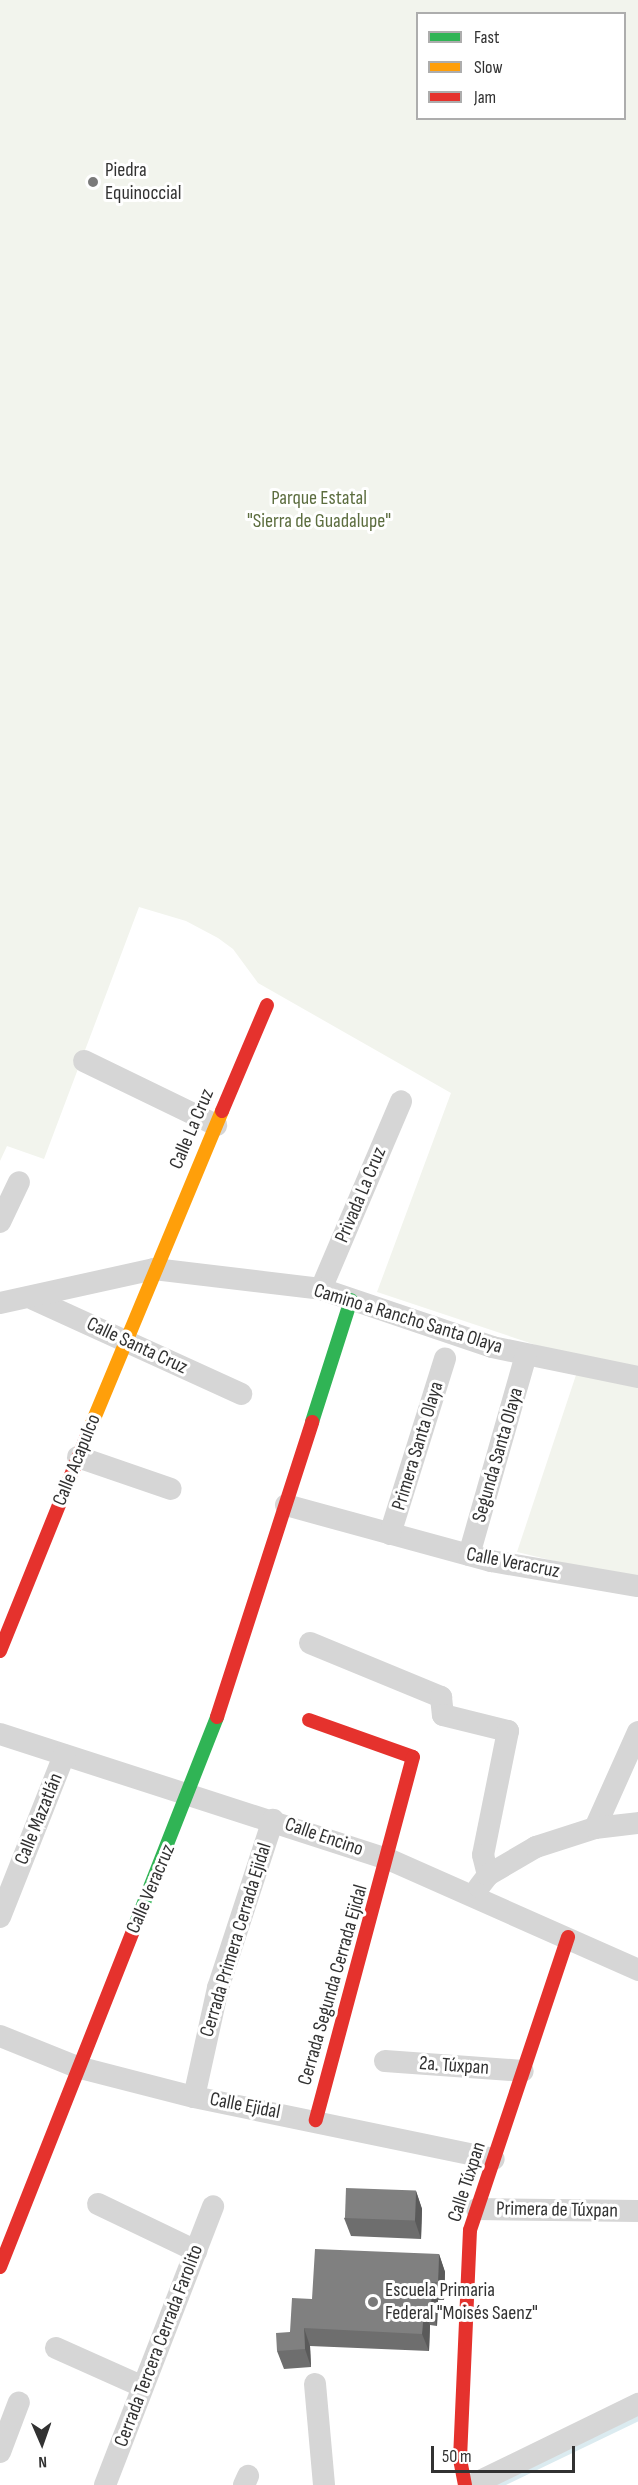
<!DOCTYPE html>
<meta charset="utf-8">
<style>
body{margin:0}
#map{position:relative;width:638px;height:2485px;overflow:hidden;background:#fff;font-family:"Sofia Sans Condensed",sans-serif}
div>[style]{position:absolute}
.green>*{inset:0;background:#f2f4ed}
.stream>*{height:6px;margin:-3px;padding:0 3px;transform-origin:3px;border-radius:3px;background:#dbebf0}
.street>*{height:22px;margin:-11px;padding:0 11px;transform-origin:11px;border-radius:11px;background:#d6d6d6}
.fast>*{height:14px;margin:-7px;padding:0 7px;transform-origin:7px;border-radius:7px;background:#30b455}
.slow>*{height:14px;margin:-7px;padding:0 7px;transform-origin:7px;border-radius:7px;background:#ff9f0a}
.jam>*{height:14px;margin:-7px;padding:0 7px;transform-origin:7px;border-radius:7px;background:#e5322d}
.wall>*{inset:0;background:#6e6e6e}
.shaded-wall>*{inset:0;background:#5a5a5a}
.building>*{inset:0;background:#808080;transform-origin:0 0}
.dots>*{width:16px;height:16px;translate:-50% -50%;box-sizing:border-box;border:3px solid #fff;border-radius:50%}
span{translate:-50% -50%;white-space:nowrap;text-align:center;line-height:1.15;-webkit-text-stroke:6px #fff;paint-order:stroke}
.poi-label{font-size:20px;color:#323232}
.left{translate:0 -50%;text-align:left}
.park-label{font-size:20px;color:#5c6d3f}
.street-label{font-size:20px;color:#323232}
.legend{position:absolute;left:416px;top:12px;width:210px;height:108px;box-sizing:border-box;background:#fff;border:2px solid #adadad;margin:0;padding:8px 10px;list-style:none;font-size:18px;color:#323232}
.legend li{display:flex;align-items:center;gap:12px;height:30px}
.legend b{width:30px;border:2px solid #adadad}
.north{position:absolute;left:12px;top:2413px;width:60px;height:60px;-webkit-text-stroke:4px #fff;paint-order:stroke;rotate:178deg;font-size:16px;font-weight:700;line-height:24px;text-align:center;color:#323232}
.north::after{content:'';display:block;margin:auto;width:21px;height:27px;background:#323232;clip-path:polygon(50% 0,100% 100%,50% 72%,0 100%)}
.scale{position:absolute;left:431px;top:2446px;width:144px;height:27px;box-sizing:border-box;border:3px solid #323232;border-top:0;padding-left:8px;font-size:18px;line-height:21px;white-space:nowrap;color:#323232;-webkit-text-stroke:4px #fff;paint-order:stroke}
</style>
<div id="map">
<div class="green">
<i style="clip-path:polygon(evenodd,0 0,638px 0,638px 1581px,517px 1552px,581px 1360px,377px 1292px,451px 1093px,258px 983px,233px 949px,218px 938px,186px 921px,139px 907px,44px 1159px,7px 1146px,0 1161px,0 0,418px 14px,624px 14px,624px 118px,418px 118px,418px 14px)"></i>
</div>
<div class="stream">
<i style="left:499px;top:2485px;width:154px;rotate:-25.7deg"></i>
</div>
<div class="street">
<i style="left:84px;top:1061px;width:147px;rotate:25.9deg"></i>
<i style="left:0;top:1222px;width:44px;rotate:-64.6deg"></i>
<i style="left:321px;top:1289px;width:204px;rotate:-66.9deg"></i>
<i style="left:33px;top:1299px;width:229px;rotate:24.5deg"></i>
<i style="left:0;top:1303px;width:158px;rotate:-12.4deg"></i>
<i style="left:154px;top:1269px;width:168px;rotate:6.8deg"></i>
<i style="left:321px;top:1289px;width:181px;rotate:18.7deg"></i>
<i style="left:492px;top:1347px;width:149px;rotate:11.6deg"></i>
<i style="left:78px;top:1457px;width:98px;rotate:19deg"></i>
<i style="left:286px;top:1505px;width:213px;rotate:15.3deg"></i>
<i style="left:491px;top:1561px;width:149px;rotate:9.7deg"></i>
<i style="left:390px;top:1534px;width:184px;rotate:-72.6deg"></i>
<i style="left:469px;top:1555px;width:208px;rotate:-74.1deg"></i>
<i style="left:310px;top:1643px;width:142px;rotate:22.4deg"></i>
<i style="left:441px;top:1697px;width:18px;rotate:84deg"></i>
<i style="left:443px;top:1715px;width:67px;rotate:13.8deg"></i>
<i style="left:508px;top:1731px;width:126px;rotate:101.4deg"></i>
<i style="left:483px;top:1855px;width:21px;rotate:76deg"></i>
<i style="left:0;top:1734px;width:408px;rotate:17.9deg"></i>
<i style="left:388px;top:1859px;width:274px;rotate:23.9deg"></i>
<i style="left:595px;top:1828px;width:105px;rotate:-65.9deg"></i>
<i style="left:479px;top:1887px;width:15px;rotate:-53deg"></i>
<i style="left:488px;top:1875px;width:56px;rotate:-30.3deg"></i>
<i style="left:536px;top:1847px;width:62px;rotate:-17.9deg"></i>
<i style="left:595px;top:1828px;width:43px;rotate:-6.6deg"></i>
<i style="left:0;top:1917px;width:174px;rotate:-68.4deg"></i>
<i style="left:0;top:2036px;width:83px;rotate:21.9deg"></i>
<i style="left:77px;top:2067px;width:121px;rotate:14.4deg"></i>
<i style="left:194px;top:2097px;width:306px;rotate:11.7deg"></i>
<i style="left:385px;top:2061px;width:138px;rotate:4.1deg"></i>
<i style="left:194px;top:2097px;width:112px;rotate:-77.6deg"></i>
<i style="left:218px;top:1988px;width:177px;rotate:-71.9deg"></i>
<i style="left:98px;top:2204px;width:109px;rotate:25.6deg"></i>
<i style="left:477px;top:2209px;width:161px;rotate:0.7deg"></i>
<i style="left:56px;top:2348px;width:95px;rotate:24.1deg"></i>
<i style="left:315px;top:2384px;width:101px;rotate:84.9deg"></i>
<i style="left:0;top:2452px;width:53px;rotate:-69.2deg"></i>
<i style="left:105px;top:2485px;width:299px;rotate:-68.8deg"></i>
<i style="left:244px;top:2485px;width:10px;rotate:-66deg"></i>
<i style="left:472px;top:2485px;width:185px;rotate:-26deg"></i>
</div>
<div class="fast">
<i style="left:312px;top:1422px;width:128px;rotate:-72.3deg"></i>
<i style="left:134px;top:1928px;width:227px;rotate:-68.5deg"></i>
</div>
<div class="slow">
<i style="left:88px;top:1433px;width:349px;rotate:-67.4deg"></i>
</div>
<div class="jam">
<i style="left:222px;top:1111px;width:115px;rotate:-67deg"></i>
<i style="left:0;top:1651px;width:235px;rotate:-68deg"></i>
<i style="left:217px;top:1717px;width:310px;rotate:-72.1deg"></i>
<i style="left:309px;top:1720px;width:110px;rotate:19.6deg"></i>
<i style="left:413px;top:1757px;width:376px;rotate:105deg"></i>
<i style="left:0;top:2267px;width:365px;rotate:-68.4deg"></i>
<i style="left:465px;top:2485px;width:26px;rotate:-101deg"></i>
<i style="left:460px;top:2459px;width:229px;rotate:-87.5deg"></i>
<i style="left:470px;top:2230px;width:309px;rotate:-71.5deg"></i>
</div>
<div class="wall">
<i style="clip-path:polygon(416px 2191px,422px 2209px,421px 2239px,351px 2236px,344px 2218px)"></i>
<i style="clip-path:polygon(439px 2254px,445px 2272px,444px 2300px,438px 2300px,437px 2326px,430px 2325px,429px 2351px,310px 2346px,311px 2367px,284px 2369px,277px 2351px,312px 2299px)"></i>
</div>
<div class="shaded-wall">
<i style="clip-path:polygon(416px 2191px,422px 2209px,421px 2239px,415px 2221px)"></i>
<i style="clip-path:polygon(439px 2254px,445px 2272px,444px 2300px,438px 2282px)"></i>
<i style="clip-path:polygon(432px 2282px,438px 2300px,437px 2326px,431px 2308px)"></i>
<i style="clip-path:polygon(424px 2308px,430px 2325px,429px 2351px,422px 2334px)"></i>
<i style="clip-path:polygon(304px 2328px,310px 2346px,311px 2367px,305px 2349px)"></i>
</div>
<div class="building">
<i style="left:346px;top:2188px;width:70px;height:30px;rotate:2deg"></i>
<i style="clip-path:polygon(315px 2249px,439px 2254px,438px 2282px,432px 2282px,431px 2308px,424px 2308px,422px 2334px,304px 2328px,305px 2349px,277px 2351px,276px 2333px,290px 2332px,292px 2298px,312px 2299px)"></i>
</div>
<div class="dots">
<i style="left:93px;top:182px;background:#7a7a7a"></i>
<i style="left:373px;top:2302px;background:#7a7a7a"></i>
</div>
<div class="poi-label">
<span class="left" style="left:105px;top:182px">Piedra<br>Equinoccial</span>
<span class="left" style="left:385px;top:2302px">Escuela Primaria<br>Federal "Moisés Saenz"</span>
</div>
<div class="park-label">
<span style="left:319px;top:510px">Parque Estatal<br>"Sierra de Guadalupe"</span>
</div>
<div class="street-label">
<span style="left:192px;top:1129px;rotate:-67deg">Calle La Cruz</span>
<span style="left:361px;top:1195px;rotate:-67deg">Privada La Cruz</span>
<span style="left:408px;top:1319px;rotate:17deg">Camino a Rancho Santa Olaya</span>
<span style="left:137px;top:1346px;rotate:25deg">Calle Santa Cruz</span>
<span style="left:418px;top:1446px;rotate:-73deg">Primera Santa Olaya</span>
<span style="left:498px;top:1455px;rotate:-74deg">Segunda Santa Olaya</span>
<span style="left:77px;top:1460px;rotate:-68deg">Calle Acapulco</span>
<span style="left:513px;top:1563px;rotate:11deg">Calle Veracruz</span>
<span style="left:39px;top:1819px;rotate:-68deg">Calle Mazatlán</span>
<span style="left:324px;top:1837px;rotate:19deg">Calle Encino</span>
<span style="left:151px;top:1889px;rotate:-67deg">Calle Veracruz</span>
<span style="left:236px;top:1940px;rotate:-73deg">Cerrada Primera Cerrada Ejidal</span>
<span style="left:333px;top:1985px;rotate:-74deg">Cerrada Segunda Cerrada Ejidal</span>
<span style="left:454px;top:2066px;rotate:4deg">2a. Túxpan</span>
<span style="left:245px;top:2106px;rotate:11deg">Calle Ejidal</span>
<span style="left:467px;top:2182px;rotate:-72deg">Calle Túxpan</span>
<span style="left:557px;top:2210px;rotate:1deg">Primera de Túxpan</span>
<span style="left:159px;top:2346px;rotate:-69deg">Cerrada Tercera Cerrada Farolito</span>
</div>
<ul class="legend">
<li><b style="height:8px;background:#30b455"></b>Fast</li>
<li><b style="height:8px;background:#ff9f0a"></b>Slow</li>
<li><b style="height:8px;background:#e5322d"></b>Jam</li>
</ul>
<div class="north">N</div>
<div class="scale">50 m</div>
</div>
